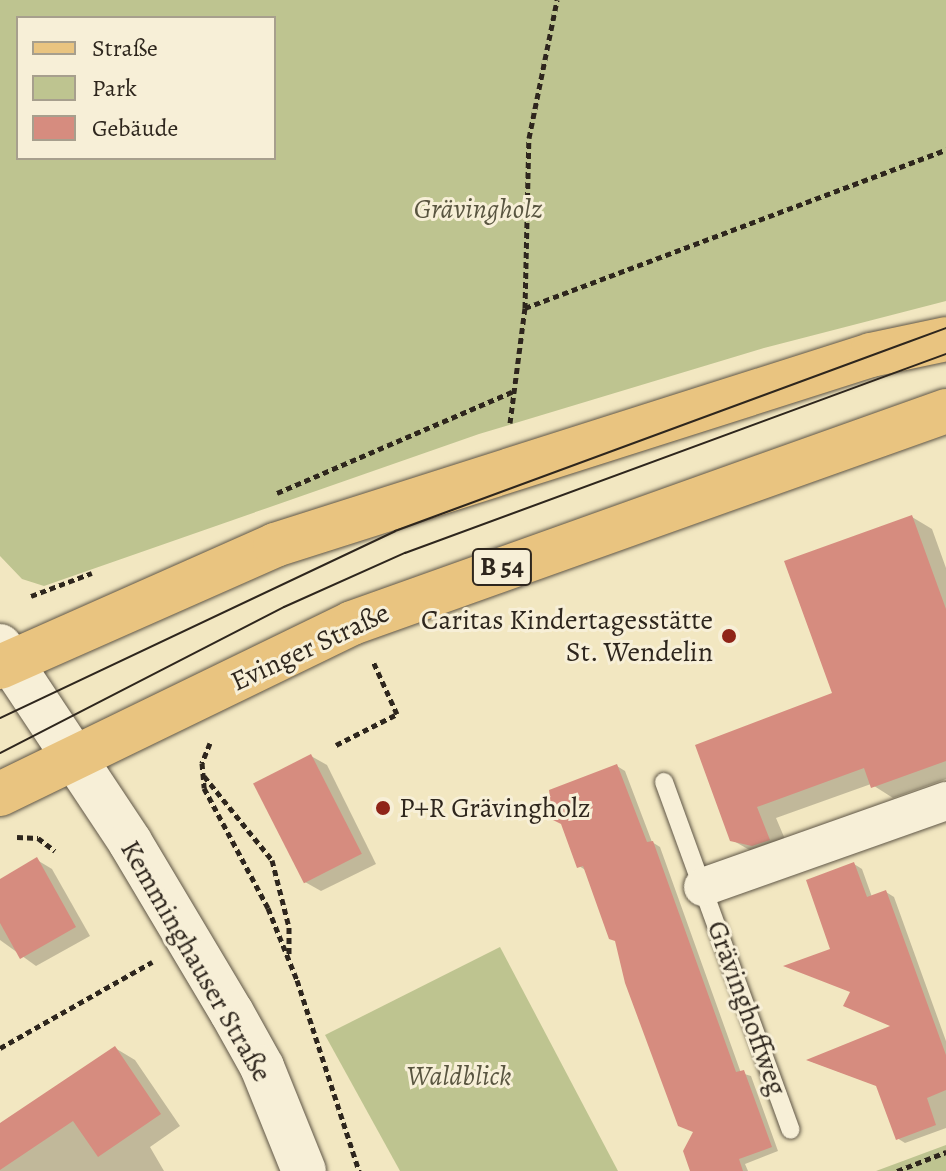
<!DOCTYPE html>
<meta charset="utf-8">
<style>
body{margin:0}
#map{position:relative;width:946px;height:1171px;overflow:hidden;background:#f2e7c1;font-family:Alegreya,serif}
div>[style]{position:absolute}
.green>*{inset:0;background:#bec490}
.shadow>*{inset:0;background:#0003}
.building>*{inset:0;background:#d68c7f;transform-origin:0 0}
.path>*{height:5px;margin-top:-2.5px;transform-origin:0;background:repeating-linear-gradient(90deg,#2e261d 0 6px,transparent 0 10px)}
.roads{filter:drop-shadow(0 0 2px #5f5646) drop-shadow(0 0 2px #5f5646)}
.lane>*{height:18px;margin:-9px;padding:0 9px;transform-origin:9px;border-radius:9px;background:#f7efd7}
.street>*{height:38px;margin:-19px;padding:0 19px;transform-origin:19px;border-radius:19px;background:#f7efd7}
.secondary>*{height:44px;margin:-22px;padding:0 22px;transform-origin:22px;border-radius:22px;background:#f7efd7}
.primary>*{height:44px;margin:-22px;padding:0 22px;transform-origin:22px;border-radius:22px;background:#e9c480}
.tram>*{height:2px;margin:-1px;padding:0 1px;transform-origin:1px;border-radius:1px;background:#2e261d}
.dots>*{width:22px;height:22px;translate:-50% -50%;box-sizing:border-box;border:4px solid #f7efd7;border-radius:50%}
span{translate:-50% -50%;white-space:nowrap;text-align:center;line-height:1.15;-webkit-text-stroke:6px #f7efd7;paint-order:stroke}
.shield-label span{padding:2px 6px;background:#f7efd7;border:2px solid;border-radius:6px;-webkit-text-stroke-width:0}
.shield-label{font-size:26px;color:#2e261d;font-weight:700}
.park-label{font-size:28px;color:#595540;font-style:italic}
.poi-label{font-size:28px;color:#2e261d}
.right{translate:-100% -50%;text-align:right}
.left{translate:0 -50%;text-align:left}
.street-label{font-size:28px;color:#2e261d}
.legend{position:absolute;left:16px;top:16px;width:260px;height:144px;box-sizing:border-box;background:#f7efd7;border:2px solid #a79f8d;margin:0;padding:10px 14px;list-style:none;font-size:24px;color:#2e261d}
.legend li{display:flex;align-items:center;gap:16px;height:40px}
.legend b{width:40px;border:2px solid #a79f8d}
</style>
<div id="map">
<div class="green">
<i style="clip-path:polygon(evenodd,0 0,946px 0,946px 301px,764px 348px,479px 434px,44px 586px,22px 579px,0 556px,0 0,18px 18px,274px 18px,274px 158px,18px 158px,18px 18px)"></i>
<i style="clip-path:polygon(500px 947px,618px 1171px,400px 1171px,325px 1035px)"></i>
<i style="clip-path:polygon(946px 1145px,946px 1171px,876px 1171px)"></i>
</div>
<div class="shadow">
<i style="clip-path:polygon(912px 517px,932px 529px,946px 568px,946px 779px,893px 798px,871px 784px,776px 818px,790px 851px,753px 852px,732px 840px,835px 694px)"></i>
<i style="clip-path:polygon(311px 756px,327px 765px,376px 864px,321px 891px,305px 882px)"></i>
<i style="clip-path:polygon(617px 766px,625px 771px,652px 842px,660px 847px,741px 1073px,751px 1076px,778px 1151px,745px 1164px,748px 1171px,705px 1171px,695px 1133px,617px 941px,587px 871px,579px 866px)"></i>
<i style="clip-path:polygon(37px 860px,52px 869px,90px 936px,36px 966px,0 940px,0 881px)"></i>
<i style="clip-path:polygon(854px 864px,862px 869px,872px 897px,886px 892px,894px 897px,946px 1041px,946px 1128px,905px 1143px,897px 1138px,878px 1086px,810px 1061px,893px 1027px,852px 992px,832px 950px)"></i>
<i style="clip-path:polygon(115px 1048px,135px 1060px,180px 1126px,150px 1147px,164px 1171px,0 1171px,0 1125px)"></i>
</div>
<div class="building">
<i style="clip-path:polygon(912px 515px,946px 609px,946px 761px,871px 788px,864px 768px,757px 807px,770px 840px,752px 846px,730px 841px,695px 745px,832px 693px,784px 561px)"></i>
<i style="left:311px;top:754px;width:112px;height:65px;rotate:63deg"></i>
<i style="clip-path:polygon(617px 764px,647px 842px,653px 841px,736px 1072px,744px 1070px,772px 1147px,739px 1159px,743px 1171px,690px 1171px,683px 1151px,693px 1132px,678px 1126px,625px 983px,615px 941px,609px 939px,583px 866px,577px 868px,561px 824px,553px 820px,549px 790px)"></i>
<i style="clip-path:polygon(37px 857px,76px 927px,20px 959px,0 923px,0 879px)"></i>
<i style="clip-path:polygon(854px 862px,867px 897px,886px 890px,946px 1055px,946px 1090px,927px 1098px,936px 1125px,896px 1140px,876px 1086px,806px 1060px,890px 1026px,843px 1006px,850px 992px,783px 966px,830px 949px,806px 880px)"></i>
<i style="clip-path:polygon(115px 1046px,161px 1114px,98px 1157px,73px 1121px,0 1170px,0 1123px)"></i>
</div>
<div class="path">
<i style="left:525px;top:308px;width:450px;rotate:-20.6deg"></i>
<i style="left:510px;top:423px;width:116px;rotate:-82.6deg"></i>
<i style="left:525px;top:308px;width:170px;rotate:-88.7deg"></i>
<i style="left:529px;top:138px;width:141px;rotate:-78.5deg"></i>
<i style="left:277px;top:493px;width:256px;rotate:-23.3deg"></i>
<i style="left:31px;top:596px;width:65px;rotate:-20.7deg"></i>
<i style="left:210px;top:743px;width:22px;rotate:112deg"></i>
<i style="left:202px;top:763px;width:25px;rotate:85deg"></i>
<i style="left:204px;top:788px;width:136px;rotate:61.9deg"></i>
<i style="left:268px;top:908px;width:78px;rotate:68.1deg"></i>
<i style="left:297px;top:980px;width:201px;rotate:72deg"></i>
<i style="left:336px;top:745px;width:68px;rotate:-26.9deg"></i>
<i style="left:397px;top:714px;width:58px;rotate:-114.4deg"></i>
<i style="left:204px;top:776px;width:108px;rotate:51deg"></i>
<i style="left:272px;top:860px;width:69px;rotate:75.8deg"></i>
<i style="left:289px;top:927px;width:29px;rotate:90deg"></i>
<i style="left:17px;top:837px;width:21px;rotate:3deg"></i>
<i style="left:38px;top:838px;width:21px;rotate:37deg"></i>
<i style="left:0;top:1048px;width:175px;rotate:-29.5deg"></i>
<i style="left:897px;top:1171px;width:53px;rotate:-21.2deg"></i>
</div>
<div class="roads">
<div class="lane">
<i style="left:664px;top:782px;width:370px;rotate:70deg"></i>
</div>
<div class="street">
<i style="left:703px;top:887px;width:258px;rotate:-19.5deg"></i>
</div>
<div class="secondary">
<i style="left:0;top:646px;width:235px;rotate:56.4deg"></i>
<i style="left:130px;top:842px;width:199px;rotate:59.2deg"></i>
<i style="left:232px;top:1013px;width:62px;rotate:60.9deg"></i>
<i style="left:262px;top:1067px;width:112px;rotate:68deg"></i>
</div>
<div class="primary">
<i style="left:0;top:667px;width:301px;rotate:-23.9deg"></i>
<i style="left:275px;top:545px;width:626px;rotate:-17.68deg"></i>
<i style="left:871px;top:355px;width:77px;rotate:-12deg"></i>
<i style="left:0;top:794px;width:391px;rotate:-25.9deg"></i>
<i style="left:352px;top:623px;width:631px;rotate:-19.64deg"></i>
</div>
</div>
<div class="tram">
<i style="left:0;top:718px;width:437px;rotate:-25.3deg"></i>
<i style="left:395px;top:531px;width:587px;rotate:-20.22deg"></i>
<i style="left:0;top:753px;width:319px;rotate:-27.2deg"></i>
<i style="left:284px;top:607px;width:133px;rotate:-24.1deg"></i>
<i style="left:405px;top:553px;width:576px;rotate:-20.2deg"></i>
</div>
<div class="dots">
<i style="left:729px;top:636px;background:#8f2418"></i>
<i style="left:383px;top:808px;background:#8f2418"></i>
</div>
<div class="shield-label">
<span style="left:502px;top:567px">B 54</span>
</div>
<div class="park-label">
<span style="left:478px;top:209px">Grävingholz</span>
<span style="left:459px;top:1076px">Waldblick</span>
</div>
<div class="poi-label">
<span class="right" style="left:713px;top:636px">Caritas Kindertagesstätte<br>St. Wendelin</span>
<span class="left" style="left:399px;top:808px">P+R Grävingholz</span>
</div>
<div class="street-label">
<span style="left:310px;top:647px;rotate:-25deg">Evinger Straße</span>
<span style="left:196px;top:961px;rotate:60deg">Kemminghauser Straße</span>
<span style="left:747px;top:1008px;rotate:70deg">Grävinghoffweg</span>
</div>
<ul class="legend">
<li><b style="height:10px;background:#e9c480"></b>Straße</li>
<li><b style="height:22px;background:#bec490"></b>Park</li>
<li><b style="height:22px;background:#d68c7f"></b>Gebäude</li>
</ul>
</div>
